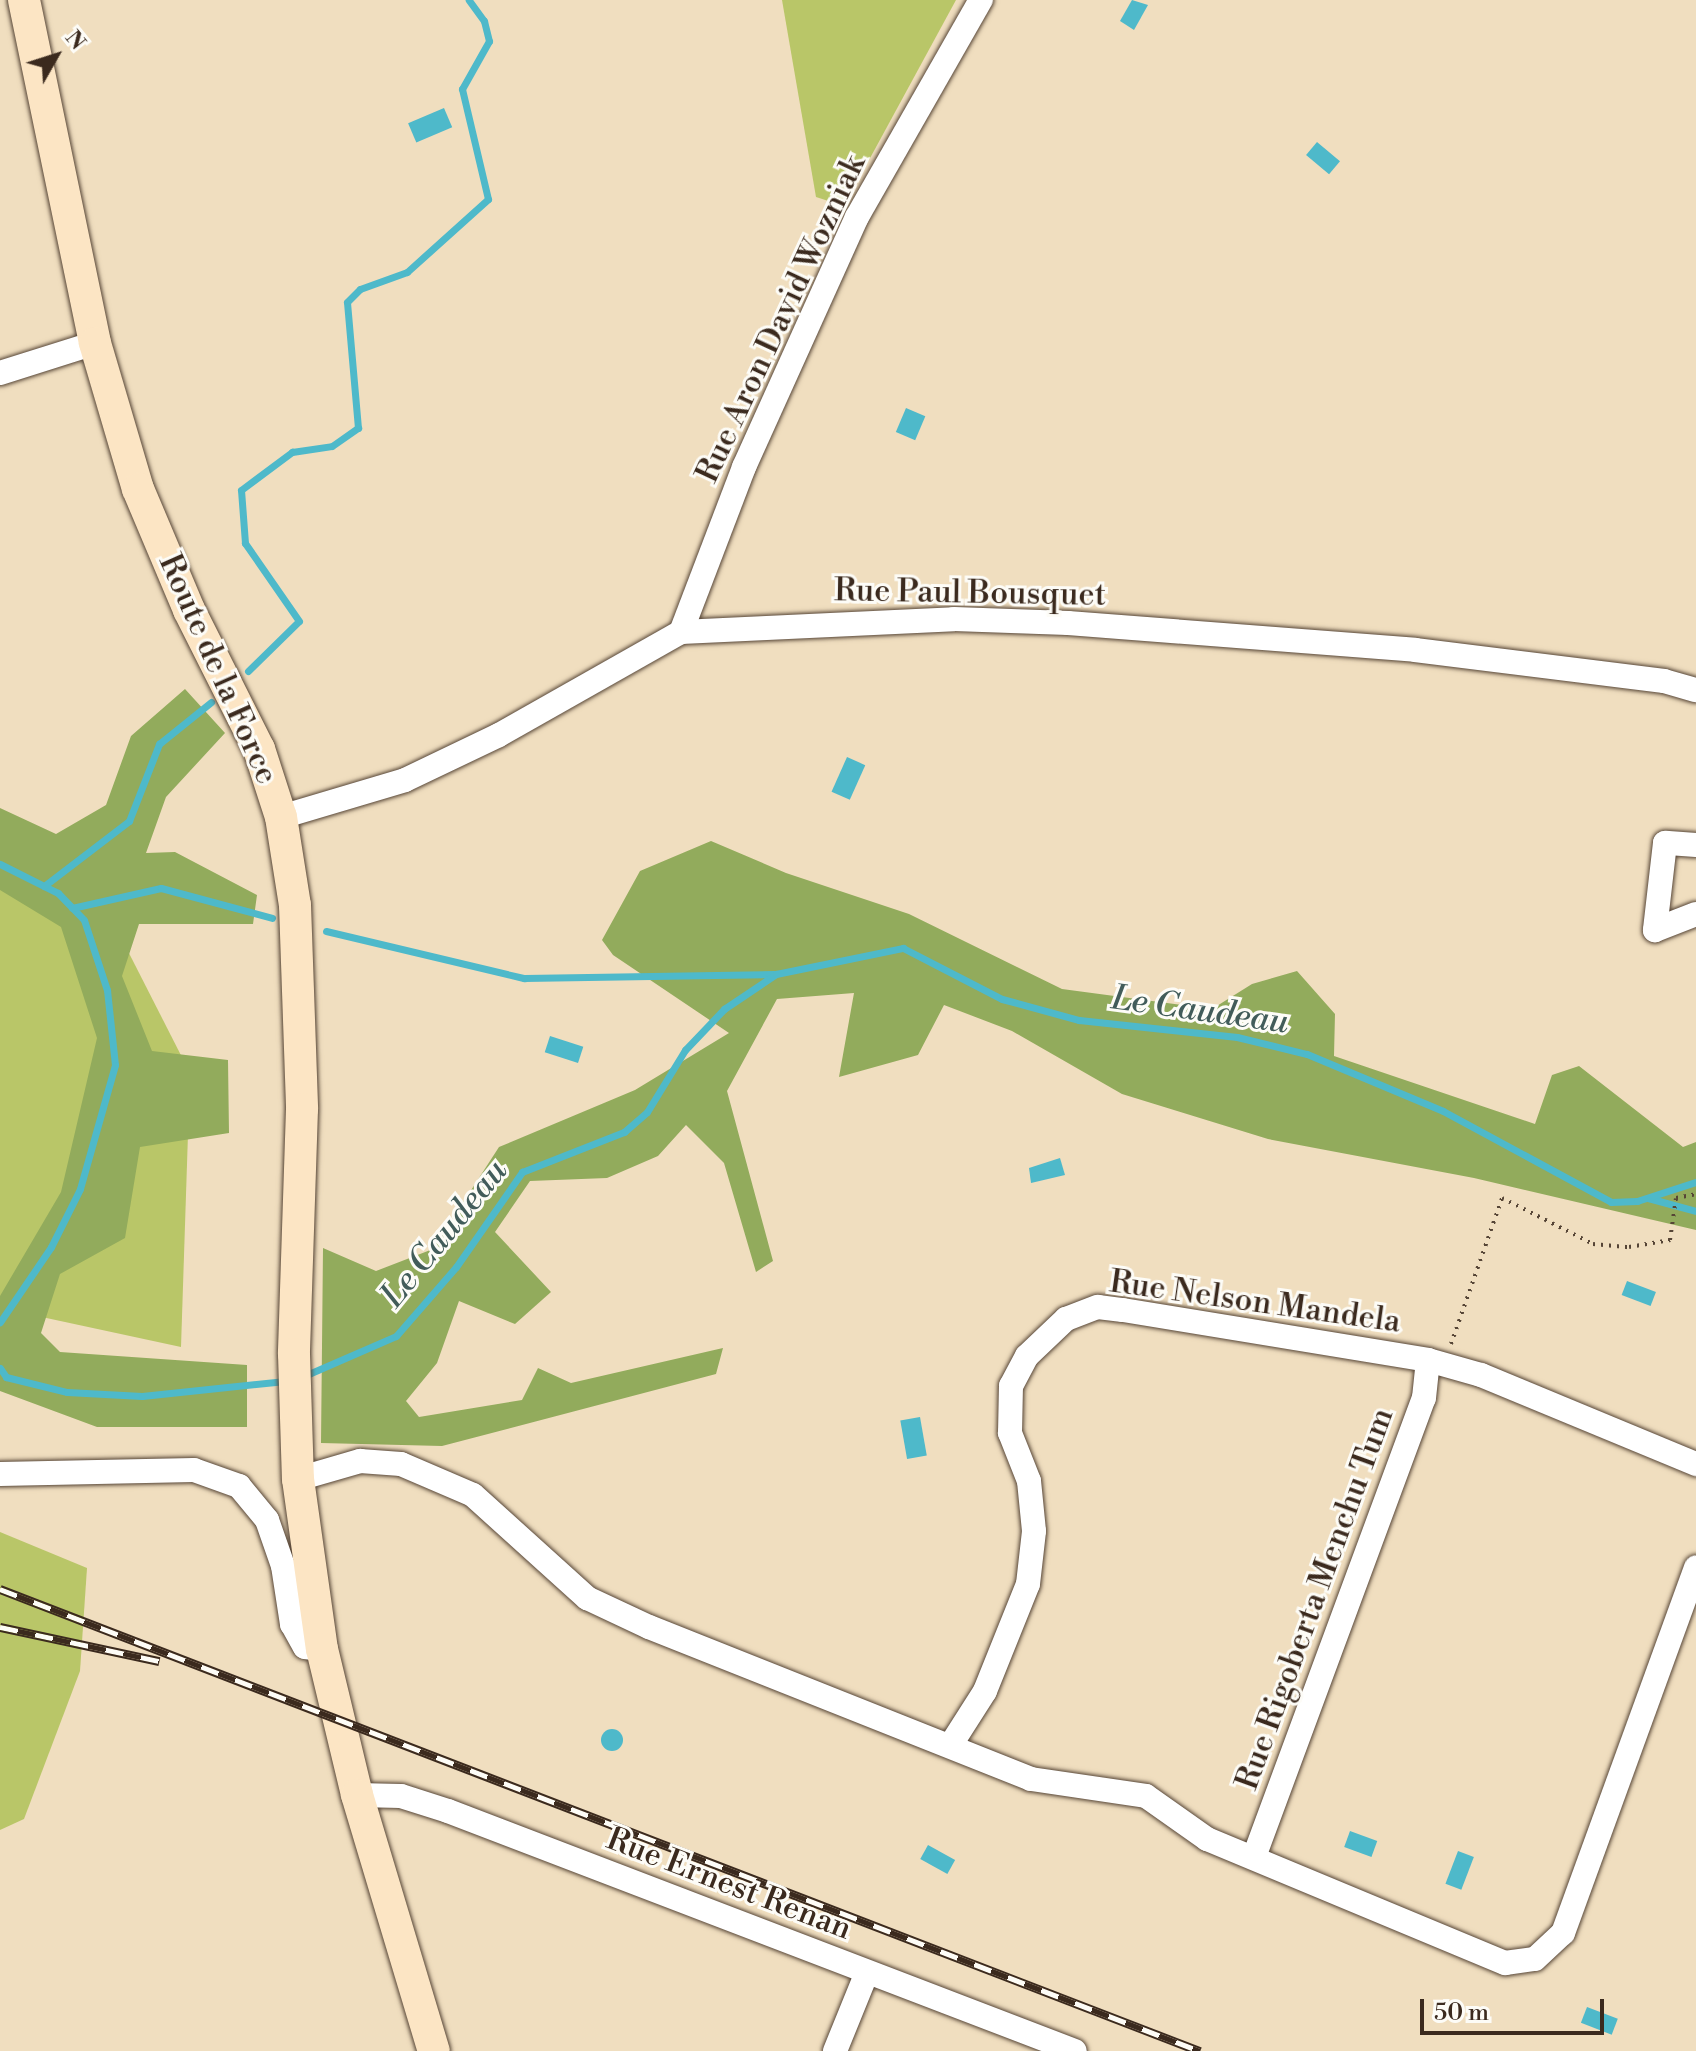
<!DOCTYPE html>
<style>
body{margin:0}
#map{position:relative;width:1696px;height:2051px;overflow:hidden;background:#f0debf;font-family:"Libre Bodoni",serif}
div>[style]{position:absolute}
.green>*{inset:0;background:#b9c668}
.forest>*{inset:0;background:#92ab5c}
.water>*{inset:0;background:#4eb9ca;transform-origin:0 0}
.round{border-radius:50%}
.stream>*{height:7px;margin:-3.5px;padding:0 3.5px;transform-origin:3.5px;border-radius:3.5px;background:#4eb9ca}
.path>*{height:4px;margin-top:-2px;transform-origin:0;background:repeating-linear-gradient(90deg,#564536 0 2px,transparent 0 8px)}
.roads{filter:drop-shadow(0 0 2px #564536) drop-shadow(0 0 2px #564536)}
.street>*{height:24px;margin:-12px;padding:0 12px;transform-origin:12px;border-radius:12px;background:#fff}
.secondary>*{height:32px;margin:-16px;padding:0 16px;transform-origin:16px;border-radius:16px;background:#fce5c4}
.rail>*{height:9px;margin-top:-4.5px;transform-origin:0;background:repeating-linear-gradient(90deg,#fdfcf7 0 18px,#3b2a1e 0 36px);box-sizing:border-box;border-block:2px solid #3b2a1e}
span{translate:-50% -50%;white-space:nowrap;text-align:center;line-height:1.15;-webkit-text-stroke:6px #fdfcf7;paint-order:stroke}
.street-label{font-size:32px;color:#3b2a1e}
.water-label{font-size:34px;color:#425c5a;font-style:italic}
.north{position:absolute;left:16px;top:16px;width:80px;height:80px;-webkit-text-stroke:6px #fdfcf7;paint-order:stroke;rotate:51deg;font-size:22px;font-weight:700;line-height:32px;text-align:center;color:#3b2a1e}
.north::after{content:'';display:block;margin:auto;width:28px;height:36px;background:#3b2a1e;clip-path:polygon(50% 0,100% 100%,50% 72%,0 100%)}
.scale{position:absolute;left:1420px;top:1999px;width:184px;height:36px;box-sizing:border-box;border:4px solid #3b2a1e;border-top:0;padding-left:10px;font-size:24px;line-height:28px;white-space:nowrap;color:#3b2a1e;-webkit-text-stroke:6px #fdfcf7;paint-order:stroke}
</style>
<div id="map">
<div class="green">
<i style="clip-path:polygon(782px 0,956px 0,844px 206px,816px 197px)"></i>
<i style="clip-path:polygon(0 831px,76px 849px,190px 1073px,181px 1347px,0 1308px)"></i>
<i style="clip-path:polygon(0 1532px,87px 1568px,80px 1671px,24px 1819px,0 1830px)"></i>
</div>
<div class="forest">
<i style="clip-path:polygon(185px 689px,225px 733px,166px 797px,146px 853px,175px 852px,257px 895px,253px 924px,139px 924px,122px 976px,152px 1051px,228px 1060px,229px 1133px,140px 1147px,125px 1238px,60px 1274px,41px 1333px,60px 1352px,247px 1365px,247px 1427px,97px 1427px,0 1391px,0 1296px,61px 1192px,97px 1038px,61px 927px,0 890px,0 808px,56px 834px,106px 805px,131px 736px)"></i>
<i style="clip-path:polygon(711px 841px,786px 873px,909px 914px,1062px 989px,1212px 1009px,1252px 984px,1297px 971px,1335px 1014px,1334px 1056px,1535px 1124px,1552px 1075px,1579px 1066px,1683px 1147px,1696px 1142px,1696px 1230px,1474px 1178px,1268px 1139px,1122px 1094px,1012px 1031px,944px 1005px,918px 1055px,839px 1077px,854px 993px,777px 999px,727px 1091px,773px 1261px,756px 1272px,724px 1163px,686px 1125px,658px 1156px,607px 1178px,530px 1181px,495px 1232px,551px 1292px,515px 1324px,459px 1301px,437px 1363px,406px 1401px,419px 1417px,522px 1400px,538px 1368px,571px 1383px,723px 1348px,716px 1374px,442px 1446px,321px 1443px,323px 1248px,376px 1271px,433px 1249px,499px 1147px,635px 1090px,729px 1033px,613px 955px,602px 940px,640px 871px)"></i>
</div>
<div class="water">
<i style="clip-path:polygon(1132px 0,1148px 5px,1134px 30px,1120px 21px)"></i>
<i style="left:444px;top:108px;width:21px;height:39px;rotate:67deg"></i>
<i style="left:1317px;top:142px;width:30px;height:17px;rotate:40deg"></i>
<i style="left:906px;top:408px;width:21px;height:26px;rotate:23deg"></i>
<i style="left:847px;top:757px;width:20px;height:38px;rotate:24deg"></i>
<i style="left:550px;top:1036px;width:35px;height:17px;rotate:18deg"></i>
<i style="clip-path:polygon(1060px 1158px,1065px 1175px,1031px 1183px,1029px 1168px)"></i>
<i style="left:1627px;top:1281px;width:31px;height:15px;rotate:21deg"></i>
<i style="left:920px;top:1417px;width:39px;height:20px;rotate:80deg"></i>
<i class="round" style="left:601px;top:1729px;width:22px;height:22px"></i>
<i style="left:1350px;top:1831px;width:29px;height:17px;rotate:20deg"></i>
<i style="left:928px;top:1845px;width:31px;height:16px;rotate:29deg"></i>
<i style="left:1458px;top:1851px;width:17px;height:35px;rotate:21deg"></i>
<i style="left:1587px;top:2007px;width:33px;height:17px;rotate:21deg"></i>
</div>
<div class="stream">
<i style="left:248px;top:671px;width:71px;rotate:-44.4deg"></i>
<i style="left:299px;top:621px;width:95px;rotate:-124.7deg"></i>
<i style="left:245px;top:543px;width:53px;rotate:-94.3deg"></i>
<i style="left:241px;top:490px;width:64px;rotate:-36.7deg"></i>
<i style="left:292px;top:452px;width:40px;rotate:-8.5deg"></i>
<i style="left:332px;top:446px;width:32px;rotate:-35deg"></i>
<i style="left:358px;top:428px;width:126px;rotate:-95deg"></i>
<i style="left:347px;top:302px;width:18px;rotate:-45deg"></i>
<i style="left:360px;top:289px;width:50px;rotate:-19.9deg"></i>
<i style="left:407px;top:272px;width:109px;rotate:-42deg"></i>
<i style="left:488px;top:199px;width:113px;rotate:-103.3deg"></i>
<i style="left:462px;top:89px;width:55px;rotate:-60.6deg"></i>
<i style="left:489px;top:41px;width:21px;rotate:-104deg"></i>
<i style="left:484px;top:21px;width:26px;rotate:-126deg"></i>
<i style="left:0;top:864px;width:65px;rotate:26.6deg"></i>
<i style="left:58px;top:893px;width:37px;rotate:46deg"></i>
<i style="left:84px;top:920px;width:74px;rotate:71.8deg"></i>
<i style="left:107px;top:990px;width:75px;rotate:83.9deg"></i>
<i style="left:115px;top:1065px;width:129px;rotate:105.8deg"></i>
<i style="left:80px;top:1189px;width:65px;rotate:116.6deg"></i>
<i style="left:51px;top:1247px;width:91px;rotate:124.2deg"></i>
<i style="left:44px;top:886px;width:107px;rotate:-37.4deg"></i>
<i style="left:129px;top:821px;width:83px;rotate:-68.7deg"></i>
<i style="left:159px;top:744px;width:67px;rotate:-38.9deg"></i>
<i style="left:72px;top:908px;width:91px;rotate:-12.7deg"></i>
<i style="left:161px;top:888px;width:115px;rotate:15.1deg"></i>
<i style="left:326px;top:931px;width:204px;rotate:13.4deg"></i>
<i style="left:524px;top:978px;width:250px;rotate:-0.9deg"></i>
<i style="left:1648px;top:1198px;width:50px;rotate:15.2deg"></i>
<i style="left:0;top:1368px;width:11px;rotate:56deg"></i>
<i style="left:6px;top:1377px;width:63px;rotate:13.8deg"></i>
<i style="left:67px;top:1392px;width:75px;rotate:3.1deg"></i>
<i style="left:142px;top:1396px;width:144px;rotate:-6deg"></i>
<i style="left:304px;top:1376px;width:100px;rotate:-23.5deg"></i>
<i style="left:396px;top:1336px;width:91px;rotate:-49deg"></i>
<i style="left:456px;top:1267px;width:116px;rotate:-55.2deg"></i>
<i style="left:522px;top:1172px;width:110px;rotate:-21.4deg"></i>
<i style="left:624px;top:1132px;width:30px;rotate:-41deg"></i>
<i style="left:647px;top:1112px;width:73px;rotate:-58.5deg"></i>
<i style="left:685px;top:1050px;width:57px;rotate:-46.4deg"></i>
<i style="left:724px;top:1009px;width:63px;rotate:-33.9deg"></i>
<i style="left:776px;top:974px;width:130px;rotate:-11.6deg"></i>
<i style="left:903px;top:948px;width:111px;rotate:27.3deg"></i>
<i style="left:1002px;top:999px;width:80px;rotate:15.3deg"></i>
<i style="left:1079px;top:1020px;width:159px;rotate:6.1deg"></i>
<i style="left:1237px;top:1037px;width:72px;rotate:13.7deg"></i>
<i style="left:1307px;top:1054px;width:147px;rotate:22.7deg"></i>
<i style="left:1443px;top:1111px;width:191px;rotate:28.4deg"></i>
<i style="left:1611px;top:1202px;width:26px;rotate:-2deg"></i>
<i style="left:1637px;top:1201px;width:62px;rotate:-17.9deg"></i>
</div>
<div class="path">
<i style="left:1451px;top:1344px;width:155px;rotate:-70.7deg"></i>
<i style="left:1502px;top:1198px;width:102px;rotate:26.8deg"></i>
<i style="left:1593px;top:1244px;width:36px;rotate:5deg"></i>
<i style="left:1629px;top:1247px;width:42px;rotate:-9.7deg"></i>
<i style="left:1670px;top:1240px;width:42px;rotate:-81.9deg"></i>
<i style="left:1676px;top:1198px;width:20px;rotate:-11deg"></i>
</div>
<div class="roads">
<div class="street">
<i style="left:0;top:373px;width:100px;rotate:-17.5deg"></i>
<i style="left:681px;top:632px;width:177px;rotate:-69.1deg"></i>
<i style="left:744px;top:467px;width:274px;rotate:-65.7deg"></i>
<i style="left:857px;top:217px;width:250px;rotate:-60.3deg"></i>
<i style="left:281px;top:817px;width:129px;rotate:-16.6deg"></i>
<i style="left:405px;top:780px;width:104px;rotate:-25.6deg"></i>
<i style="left:499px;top:735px;width:209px;rotate:-29.5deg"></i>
<i style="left:681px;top:632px;width:273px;rotate:-2.7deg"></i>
<i style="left:954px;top:619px;width:114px;rotate:2deg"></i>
<i style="left:1068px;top:623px;width:348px;rotate:4.4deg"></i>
<i style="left:1415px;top:650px;width:251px;rotate:7.1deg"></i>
<i style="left:1664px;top:681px;width:33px;rotate:16deg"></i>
<i style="left:1696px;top:845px;width:31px;rotate:-176deg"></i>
<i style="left:1665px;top:843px;width:88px;rotate:96.6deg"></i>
<i style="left:1655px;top:930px;width:44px;rotate:-21.3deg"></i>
<i style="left:0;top:1474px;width:194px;rotate:-1.2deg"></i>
<i style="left:194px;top:1470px;width:48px;rotate:19.6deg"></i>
<i style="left:239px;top:1486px;width:44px;rotate:50.5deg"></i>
<i style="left:267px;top:1520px;width:49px;rotate:70.8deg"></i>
<i style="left:283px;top:1566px;width:59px;rotate:81.2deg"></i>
<i style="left:292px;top:1624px;width:26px;rotate:61deg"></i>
<i style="left:305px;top:1647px;width:17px;rotate:7deg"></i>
<i style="left:298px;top:1479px;width:65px;rotate:-16.2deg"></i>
<i style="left:360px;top:1461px;width:41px;rotate:4.2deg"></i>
<i style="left:401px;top:1464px;width:78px;rotate:23.3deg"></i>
<i style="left:473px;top:1495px;width:154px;rotate:42.1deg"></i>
<i style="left:587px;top:1598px;width:68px;rotate:25.1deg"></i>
<i style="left:649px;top:1627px;width:411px;rotate:21.7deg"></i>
<i style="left:1031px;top:1779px;width:116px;rotate:8.4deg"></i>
<i style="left:1146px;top:1796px;width:75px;rotate:35.2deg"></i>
<i style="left:1207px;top:1839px;width:323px;rotate:22.6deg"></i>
<i style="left:1505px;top:1963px;width:30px;rotate:-8deg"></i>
<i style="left:1535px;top:1959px;width:38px;rotate:-43deg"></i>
<i style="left:1563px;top:1933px;width:389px;rotate:-70deg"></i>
<i style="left:950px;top:1746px;width:65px;rotate:-57.5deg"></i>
<i style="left:985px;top:1691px;width:115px;rotate:-68.1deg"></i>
<i style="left:1028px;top:1584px;width:53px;rotate:-83.5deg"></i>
<i style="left:1034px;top:1531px;width:50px;rotate:-95.7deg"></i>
<i style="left:1029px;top:1481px;width:52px;rotate:-111.6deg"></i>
<i style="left:1010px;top:1433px;width:47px;rotate:-88.8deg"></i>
<i style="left:1011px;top:1386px;width:34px;rotate:-62deg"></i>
<i style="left:1027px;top:1356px;width:54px;rotate:-43.5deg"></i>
<i style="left:1066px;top:1319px;width:34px;rotate:-21deg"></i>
<i style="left:1098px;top:1307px;width:25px;rotate:7deg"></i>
<i style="left:1123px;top:1310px;width:309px;rotate:9.3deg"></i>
<i style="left:1428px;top:1360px;width:55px;rotate:15.8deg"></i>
<i style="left:1481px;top:1375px;width:233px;rotate:22.5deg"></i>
<i style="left:357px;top:1795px;width:44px;rotate:1.3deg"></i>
<i style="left:401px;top:1796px;width:49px;rotate:17.7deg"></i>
<i style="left:448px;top:1811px;width:671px;rotate:20.95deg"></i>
<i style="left:1254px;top:1857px;width:489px;rotate:-69.7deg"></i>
<i style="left:1424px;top:1398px;width:38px;rotate:-84deg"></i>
<i style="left:835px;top:2051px;width:85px;rotate:-67.9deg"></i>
</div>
<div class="secondary">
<i style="left:24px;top:0;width:350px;rotate:78.3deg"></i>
<i style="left:95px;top:343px;width:152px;rotate:73.6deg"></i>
<i style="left:138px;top:489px;width:131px;rotate:67.1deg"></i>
<i style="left:189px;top:610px;width:156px;rotate:63.3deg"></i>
<i style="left:259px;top:749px;width:71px;rotate:72.1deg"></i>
<i style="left:281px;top:817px;width:89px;rotate:81deg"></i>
<i style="left:295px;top:905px;width:204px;rotate:88deg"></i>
<i style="left:302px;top:1109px;width:245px;rotate:91.9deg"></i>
<i style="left:294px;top:1354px;width:125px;rotate:88.2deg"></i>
<i style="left:298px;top:1479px;width:172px;rotate:82deg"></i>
<i style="left:322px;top:1649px;width:150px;rotate:76.5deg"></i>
<i style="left:357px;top:1795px;width:267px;rotate:73.3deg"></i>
</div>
</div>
<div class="rail">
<i style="left:0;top:1589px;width:1286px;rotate:21.06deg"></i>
<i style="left:0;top:1627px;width:163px;rotate:12.1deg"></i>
</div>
<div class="street-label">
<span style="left:781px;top:319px;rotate:-65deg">Rue Aron David Wozniak</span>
<span style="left:970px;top:593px;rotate:1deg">Rue Paul Bousquet</span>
<span style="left:218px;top:669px;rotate:66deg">Route de la Force</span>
<span style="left:1255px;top:1302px;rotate:8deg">Rue Nelson Mandela</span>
<span style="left:1315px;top:1599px;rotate:-70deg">Rue Rigoberta Menchu Tum</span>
<span style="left:729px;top:1884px;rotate:21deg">Rue Ernest Renan</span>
</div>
<div class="water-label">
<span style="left:1200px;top:1011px;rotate:8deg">Le Caudeau</span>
<span style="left:445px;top:1234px;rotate:-51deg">Le Caudeau</span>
</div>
<div class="north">N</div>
<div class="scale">50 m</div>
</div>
